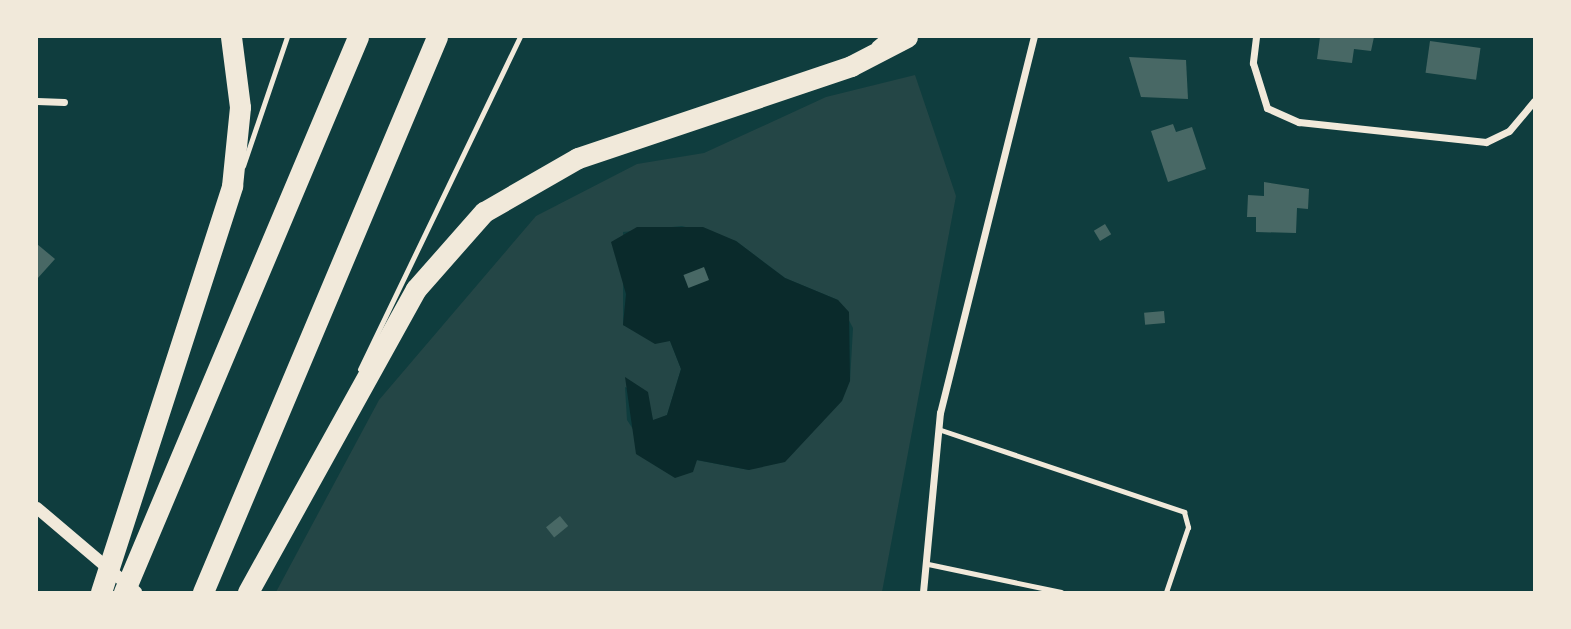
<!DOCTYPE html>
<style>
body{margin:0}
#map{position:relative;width:1571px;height:629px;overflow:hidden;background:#0f3d3e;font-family:"Public Sans",sans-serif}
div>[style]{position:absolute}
.green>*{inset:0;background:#244646}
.water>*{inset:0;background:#0a2a2b}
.building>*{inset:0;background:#486865;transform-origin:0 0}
.service>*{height:5px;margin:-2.5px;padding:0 2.5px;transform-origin:2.5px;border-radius:2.5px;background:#f1e9da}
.minor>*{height:7px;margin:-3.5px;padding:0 3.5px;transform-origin:3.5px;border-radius:3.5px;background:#f1e9da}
.tertiary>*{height:12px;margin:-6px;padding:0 6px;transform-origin:6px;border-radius:6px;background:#f1e9da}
.motorway>*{height:21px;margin:-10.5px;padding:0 10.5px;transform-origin:10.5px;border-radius:10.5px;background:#f1e9da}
span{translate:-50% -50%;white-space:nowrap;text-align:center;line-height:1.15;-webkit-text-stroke:5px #f1e9da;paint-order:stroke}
.frame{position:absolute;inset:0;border:38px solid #f1e9da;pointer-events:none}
</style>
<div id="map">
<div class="green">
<i style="clip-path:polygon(evenodd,915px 75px,956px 196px,882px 592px,276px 592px,379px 400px,536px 216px,637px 164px,704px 153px,826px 97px,915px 75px,682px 226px,736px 241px,785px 278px,838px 300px,853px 328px,850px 381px,749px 470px,696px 460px,675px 477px,658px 467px,627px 420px,625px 387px,647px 396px,653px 421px,667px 415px,681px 369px,670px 341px,623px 325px,623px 232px,682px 226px)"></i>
</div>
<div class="water">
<i style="clip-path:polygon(637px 227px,703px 227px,736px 241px,785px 278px,838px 300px,849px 312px,850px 381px,842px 401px,785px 462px,749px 470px,697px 460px,693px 472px,675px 478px,636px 454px,625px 377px,648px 392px,653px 420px,667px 415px,681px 369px,670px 341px,655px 344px,623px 325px,626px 294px,611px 242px)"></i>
</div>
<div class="building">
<i style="clip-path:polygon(1320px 37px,1374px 37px,1371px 51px,1354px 49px,1352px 63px,1317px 59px)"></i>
<i style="left:1430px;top:41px;width:51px;height:32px;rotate:8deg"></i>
<i style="clip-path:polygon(1129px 57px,1186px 60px,1188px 99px,1141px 97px)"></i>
<i style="clip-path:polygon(1173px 124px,1176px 132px,1192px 127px,1206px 169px,1168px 182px,1151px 131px)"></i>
<i style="clip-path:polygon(1264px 182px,1309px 189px,1308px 209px,1297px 208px,1296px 233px,1256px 232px,1256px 217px,1247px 217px,1248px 195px,1264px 196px)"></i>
<i style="left:1105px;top:224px;width:12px;height:13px;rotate:59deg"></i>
<i style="clip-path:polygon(37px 244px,55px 259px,37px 279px)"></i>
<i style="left:704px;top:267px;width:14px;height:22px;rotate:69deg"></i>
<i style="left:1164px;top:311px;width:12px;height:20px;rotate:85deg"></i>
<i style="left:560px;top:516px;width:13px;height:18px;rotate:51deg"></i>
</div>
<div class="service">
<i style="left:874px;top:44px;width:11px;rotate:-41deg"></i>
<i style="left:243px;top:166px;width:136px;rotate:-71.2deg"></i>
<i style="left:360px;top:369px;width:369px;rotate:-64.3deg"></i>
<i style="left:938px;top:429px;width:260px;rotate:18.6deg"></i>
<i style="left:1184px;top:512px;width:16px;rotate:75deg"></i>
<i style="left:1188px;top:527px;width:69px;rotate:108.7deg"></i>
<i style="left:928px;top:564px;width:136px;rotate:11.9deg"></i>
</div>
<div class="minor">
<i style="left:1256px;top:37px;width:26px;rotate:97deg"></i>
<i style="left:1253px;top:63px;width:47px;rotate:72.7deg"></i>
<i style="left:1267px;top:108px;width:35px;rotate:24deg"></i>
<i style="left:1299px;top:122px;width:188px;rotate:6.1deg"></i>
<i style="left:1486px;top:142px;width:25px;rotate:-26deg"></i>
<i style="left:1509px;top:131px;width:39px;rotate:-50deg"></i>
<i style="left:37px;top:101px;width:27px;rotate:2deg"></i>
<i style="left:923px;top:592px;width:180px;rotate:-84.6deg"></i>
<i style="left:940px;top:413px;width:388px;rotate:-76deg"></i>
</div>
<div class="tertiary">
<i style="left:37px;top:508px;width:130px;rotate:40.3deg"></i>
</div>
<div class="motorway">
<i style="left:101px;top:592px;width:427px;rotate:-72.1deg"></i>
<i style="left:232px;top:186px;width:79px;rotate:-84.2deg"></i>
<i style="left:240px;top:107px;width:71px;rotate:-97.3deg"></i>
<i style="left:124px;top:592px;width:602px;rotate:-67.14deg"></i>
<i style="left:203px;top:592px;width:602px;rotate:-67.14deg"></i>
<i style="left:248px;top:592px;width:346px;rotate:-61deg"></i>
<i style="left:416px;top:289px;width:103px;rotate:-48.6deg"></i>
<i style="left:484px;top:212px;width:108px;rotate:-29.9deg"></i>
<i style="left:578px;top:158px;width:288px;rotate:-18.6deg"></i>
<i style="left:851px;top:66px;width:63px;rotate:-27.4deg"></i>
</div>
<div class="frame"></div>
</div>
